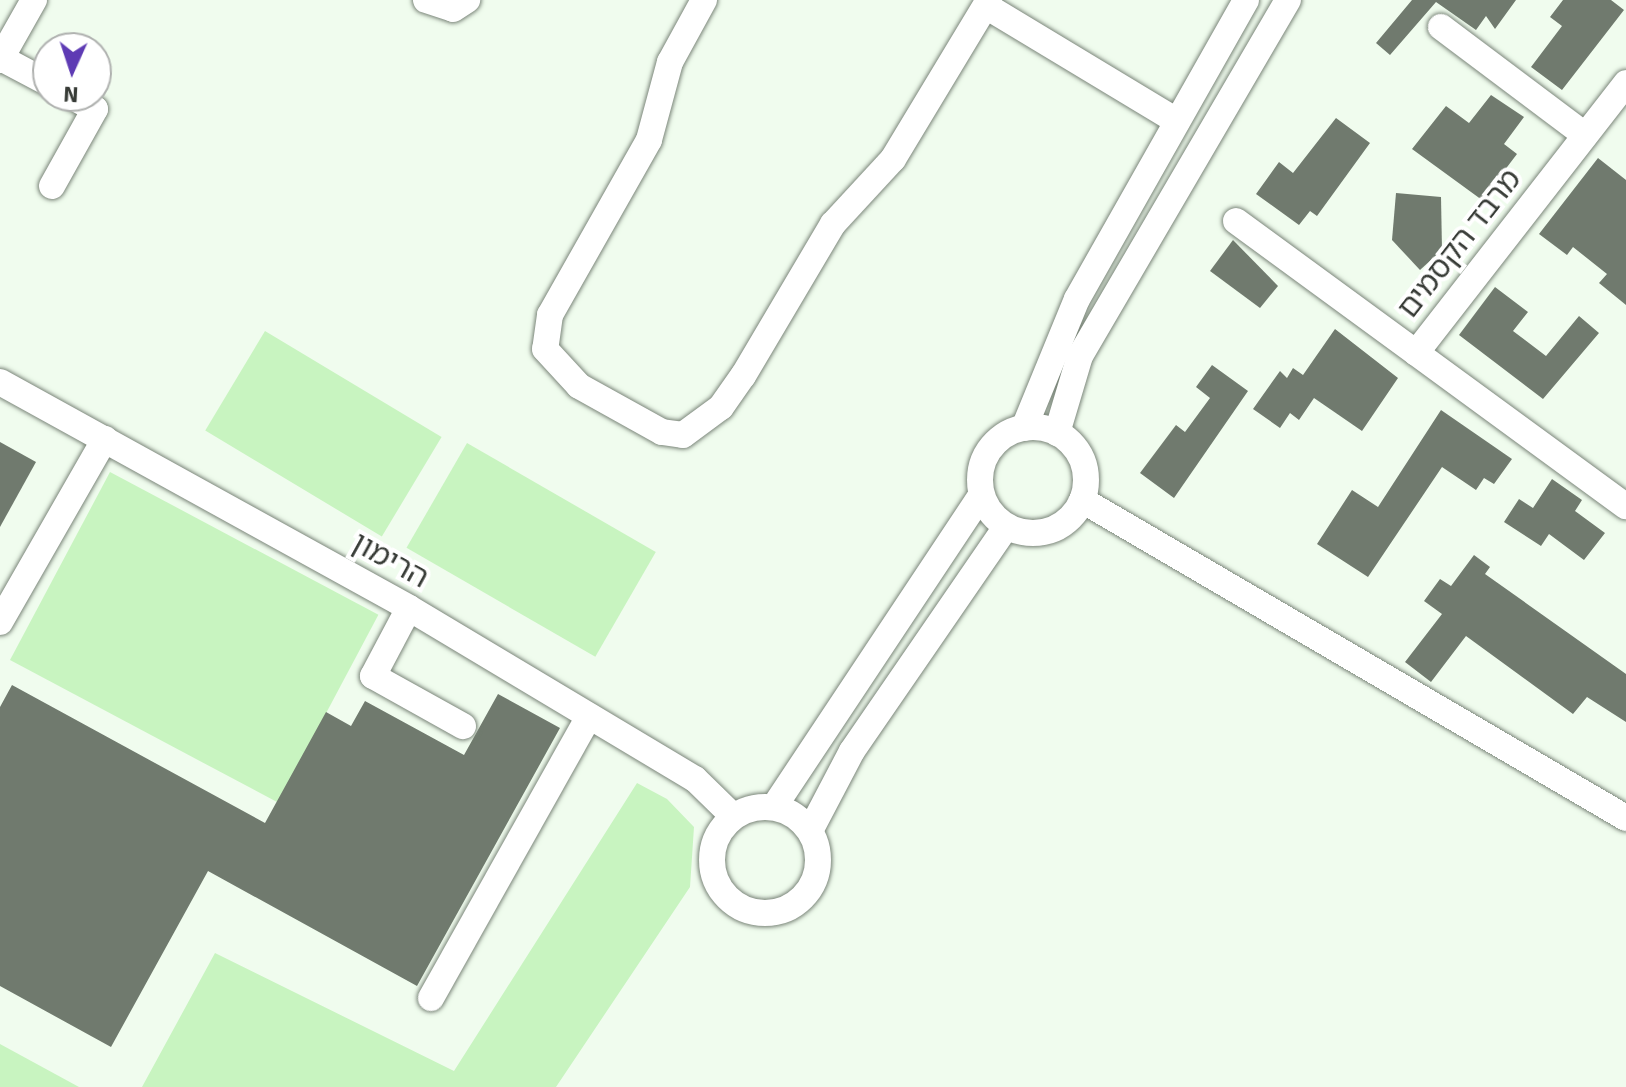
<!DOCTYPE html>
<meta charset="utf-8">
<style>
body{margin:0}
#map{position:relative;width:1626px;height:1087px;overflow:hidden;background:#f0fcee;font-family:Signika,"Noto Sans Hebrew",sans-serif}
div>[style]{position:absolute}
.green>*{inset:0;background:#c8f4c0;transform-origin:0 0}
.building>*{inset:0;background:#707a6e}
.roads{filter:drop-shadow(0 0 2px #7b867a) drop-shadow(0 0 2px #7b867a)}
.minor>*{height:26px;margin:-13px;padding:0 13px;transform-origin:13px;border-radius:13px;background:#fff}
.minor>.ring{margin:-13px;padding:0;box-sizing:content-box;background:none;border:26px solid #fff;border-radius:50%}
span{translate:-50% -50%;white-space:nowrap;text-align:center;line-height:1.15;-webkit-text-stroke:8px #fff;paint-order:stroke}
.street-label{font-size:30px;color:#373b36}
.north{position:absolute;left:32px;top:32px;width:80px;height:80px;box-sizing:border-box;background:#fff;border:2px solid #afb1af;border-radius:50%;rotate:183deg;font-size:22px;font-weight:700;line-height:32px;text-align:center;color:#373b36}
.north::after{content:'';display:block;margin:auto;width:28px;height:36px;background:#5e3bb4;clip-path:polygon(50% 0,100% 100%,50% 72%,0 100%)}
</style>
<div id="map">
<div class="green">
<i style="left:265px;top:331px;width:206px;height:116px;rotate:31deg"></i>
<i style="left:467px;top:443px;width:218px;height:121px;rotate:30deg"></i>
<i style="left:110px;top:472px;width:304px;height:213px;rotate:28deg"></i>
<i style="clip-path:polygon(637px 783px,667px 799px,694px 827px,690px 887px,556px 1087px,142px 1087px,215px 953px,454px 1071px)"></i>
<i style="clip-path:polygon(0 1044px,79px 1087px,0 1087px)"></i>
</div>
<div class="building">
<i style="clip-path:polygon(1412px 0,1516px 0,1495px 29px,1486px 16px,1476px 30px,1436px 2px,1390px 55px,1376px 43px)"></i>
<i style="clip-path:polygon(1563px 0,1611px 0,1624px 10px,1562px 90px,1531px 67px,1562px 26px,1550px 17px)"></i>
<i style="clip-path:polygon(1491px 95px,1524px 117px,1504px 144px,1517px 154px,1482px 200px,1412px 149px,1446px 106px,1469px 123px)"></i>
<i style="clip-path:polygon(1336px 118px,1370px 143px,1317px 216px,1310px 211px,1299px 225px,1256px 194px,1279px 162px,1293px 173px)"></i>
<i style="clip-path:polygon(1598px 158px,1626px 180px,1626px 305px,1599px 283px,1607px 274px,1573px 247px,1567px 255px,1539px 234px)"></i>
<i style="clip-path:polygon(1396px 193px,1441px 197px,1442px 250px,1420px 270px,1392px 240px)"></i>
<i style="clip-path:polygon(1233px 240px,1278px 286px,1260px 308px,1210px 271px)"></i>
<i style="clip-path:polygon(1495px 287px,1528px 312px,1513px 331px,1546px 356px,1579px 316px,1599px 333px,1543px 399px,1459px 335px)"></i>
<i style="clip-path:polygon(1335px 329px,1398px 378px,1362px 431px,1314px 398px,1299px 420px,1290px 413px,1280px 428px,1253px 409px,1280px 371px,1287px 378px,1293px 368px,1303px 375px)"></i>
<i style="clip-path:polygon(1212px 365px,1248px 391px,1174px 498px,1140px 473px,1176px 425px,1185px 432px,1210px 398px,1196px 387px)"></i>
<i style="clip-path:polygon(1441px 410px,1512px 459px,1494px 484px,1484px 478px,1476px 490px,1442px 467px,1368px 577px,1317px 544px,1352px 490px,1378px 507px)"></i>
<i style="clip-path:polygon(0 442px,36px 462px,0 527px)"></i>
<i style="clip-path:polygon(1552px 479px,1582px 500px,1575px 511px,1605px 533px,1584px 560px,1549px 534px,1541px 546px,1504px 522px,1519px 499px,1533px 508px)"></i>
<i style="clip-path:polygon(1474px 555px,1490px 567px,1485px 574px,1626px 674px,1626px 722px,1587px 697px,1573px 714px,1466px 636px,1431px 682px,1405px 662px,1442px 614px,1424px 601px,1440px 579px,1451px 586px)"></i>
<i style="clip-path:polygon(12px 685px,265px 823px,326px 712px,351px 726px,365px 701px,464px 755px,498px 694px,560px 728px,417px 986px,208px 871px,111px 1047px,0 986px,0 707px)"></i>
</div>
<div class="roads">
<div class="minor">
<i style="left:426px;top:0;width:28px;rotate:18deg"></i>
<i style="left:453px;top:9px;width:17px;rotate:-33deg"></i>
<i style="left:704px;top:0;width:71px;rotate:118.7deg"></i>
<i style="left:670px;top:62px;width:81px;rotate:105.1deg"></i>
<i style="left:649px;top:140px;width:201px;rotate:119.5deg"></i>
<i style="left:550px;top:315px;width:34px;rotate:98deg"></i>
<i style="left:545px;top:349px;width:50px;rotate:47.4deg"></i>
<i style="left:579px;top:386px;width:95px;rotate:29deg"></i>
<i style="left:662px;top:432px;width:21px;rotate:8deg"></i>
<i style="left:683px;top:435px;width:47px;rotate:-36.4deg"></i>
<i style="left:721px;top:407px;width:38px;rotate:-55deg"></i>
<i style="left:743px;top:376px;width:177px;rotate:-59.4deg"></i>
<i style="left:833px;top:224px;width:88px;rotate:-47.3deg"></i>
<i style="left:893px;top:159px;width:186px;rotate:-58.9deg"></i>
<i style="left:986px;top:6px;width:223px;rotate:31.1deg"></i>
<i style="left:1441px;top:27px;width:180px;rotate:36.9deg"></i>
<i style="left:1px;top:58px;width:53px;rotate:28deg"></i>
<i style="left:0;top:60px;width:69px;rotate:-60.5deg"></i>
<i style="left:52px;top:186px;width:88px;rotate:-60.8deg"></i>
<i style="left:95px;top:109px;width:27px;rotate:-152deg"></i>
<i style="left:1236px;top:221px;width:483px;rotate:36.2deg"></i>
<i style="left:1416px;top:353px;width:342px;rotate:-52.1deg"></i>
<i style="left:0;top:382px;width:467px;rotate:28.9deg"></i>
<i style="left:409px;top:608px;width:333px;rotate:30.9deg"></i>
<i style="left:695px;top:779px;width:54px;rotate:44.3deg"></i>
<i class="ring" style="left:980px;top:427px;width:80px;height:80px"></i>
<i style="left:1024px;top:428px;width:139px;rotate:-67.7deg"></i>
<i style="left:1077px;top:299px;width:343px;rotate:-60.5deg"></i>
<i style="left:1057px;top:433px;width:80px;rotate:-73.4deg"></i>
<i style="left:1080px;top:356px;width:412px;rotate:-59.7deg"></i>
<i style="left:1082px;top:500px;width:630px;rotate:30.31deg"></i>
<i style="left:409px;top:608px;width:77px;rotate:117.9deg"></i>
<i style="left:373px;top:676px;width:103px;rotate:29.1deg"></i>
<i style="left:0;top:622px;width:211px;rotate:-60.2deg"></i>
<i class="ring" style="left:712px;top:807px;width:80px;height:80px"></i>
<i style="left:774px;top:807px;width:374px;rotate:-56.4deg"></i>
<i style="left:810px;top:831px;width:90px;rotate:-62.3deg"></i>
<i style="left:852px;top:751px;width:272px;rotate:-55.5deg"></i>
<i style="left:431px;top:998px;width:323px;rotate:-60.7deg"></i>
</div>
</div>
<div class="street-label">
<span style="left:1460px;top:244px;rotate:-52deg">מרבד הקסמים</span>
<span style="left:390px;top:561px;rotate:29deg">הרימון</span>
</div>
<div class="north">N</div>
</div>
